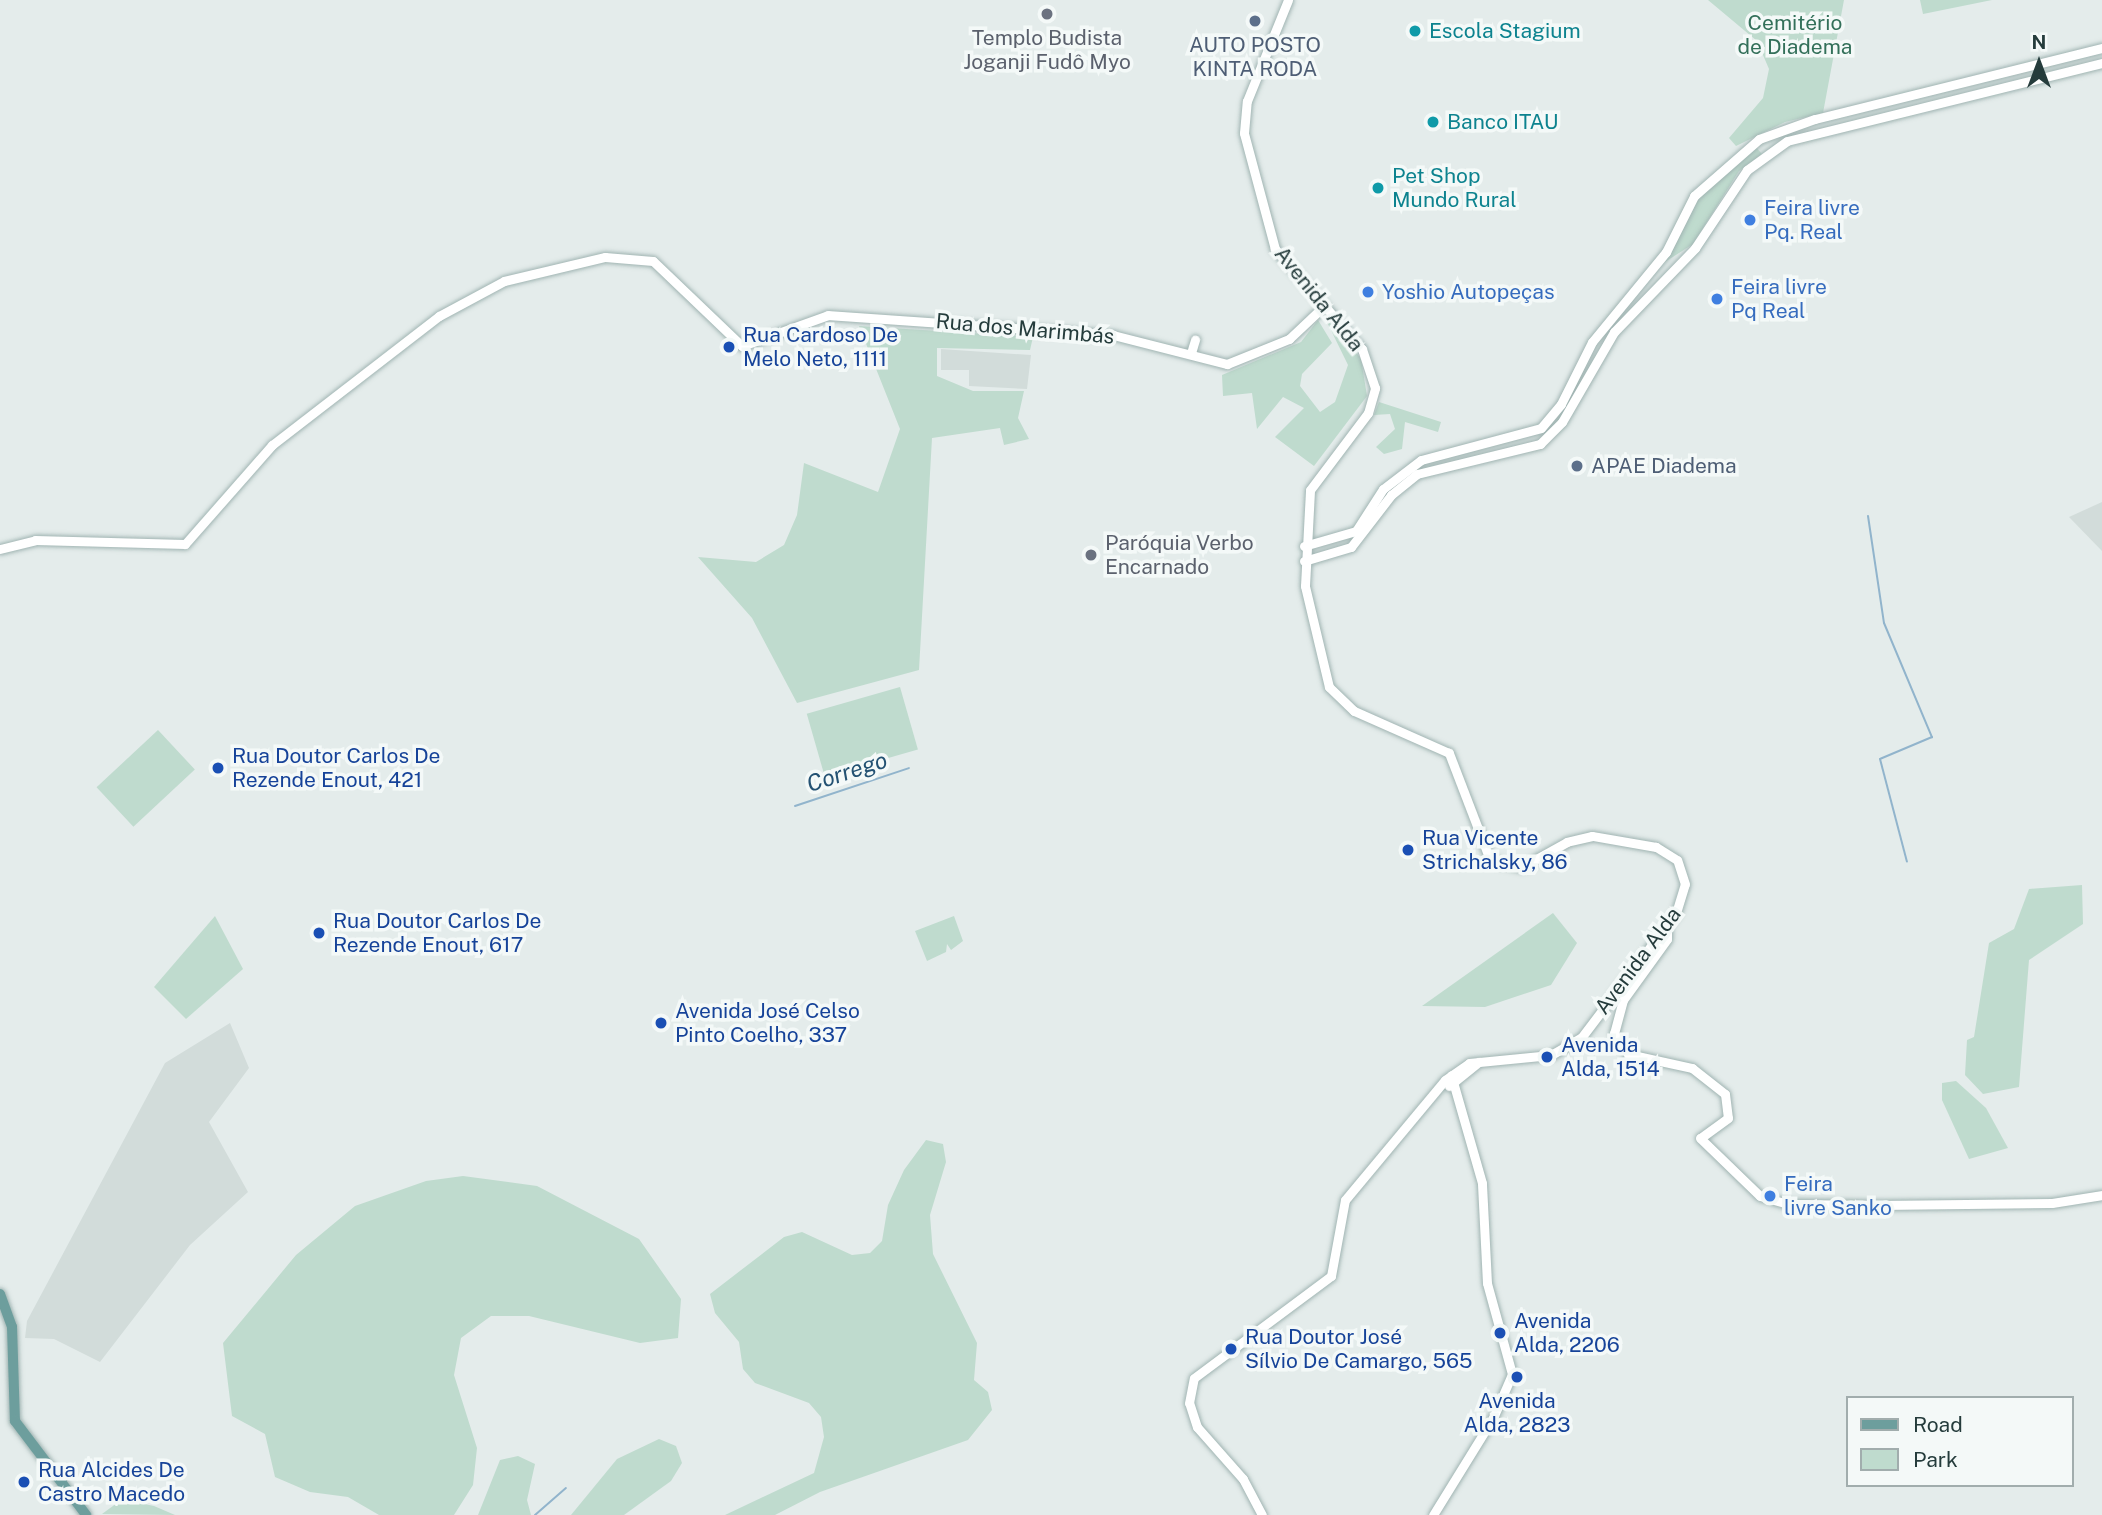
<!DOCTYPE html>
<meta charset="utf-8">
<style>
body{margin:0}
#map{position:relative;width:2102px;height:1515px;overflow:hidden;background:#e4eceb;font-family:"Public Sans",sans-serif}
div>[style]{position:absolute}
.built>*{inset:0;background:#d2dcda}
.green>*{inset:0;background:#bfdbce;transform-origin:0 0}
.stream>*{height:2px;margin:-1px;padding:0 1px;transform-origin:1px;border-radius:1px;background:#91b4cc}
.roads{filter:drop-shadow(0 0 2px #a0b4b2) drop-shadow(0 0 2px #a0b4b2)}
.secondary>*{height:9px;margin:-4.5px;padding:0 4.5px;transform-origin:4.5px;border-radius:4.5px;background:#fff}
.primary>*{height:10px;margin:-5px;padding:0 5px;transform-origin:5px;border-radius:5px;background:#6d9e9d}
.dots>*{width:19px;height:19px;translate:-50% -50%;box-sizing:border-box;border:4px solid #f4f9f8;border-radius:50%}
span{translate:-50% -50%;white-space:nowrap;text-align:center;line-height:1.15;-webkit-text-stroke:7px #f4f9f8;paint-order:stroke}
.park-label{font-size:21px;color:#33705a}
.culture-label{font-size:21px;color:#0d838f}
.left{translate:0 -50%;text-align:left}
.worship-label{font-size:21px;color:#5b616d}
.service-label{font-size:21px;color:#4e5e75}
.shop-label{font-size:21px;color:#366cbe}
.street-label{font-size:21px;color:#253c3c}
.transit-label{font-size:21px;color:#164399}
.water-label{font-size:23px;color:#245273;font-style:italic}
.legend{position:absolute;left:1846px;top:1396px;width:228px;height:91px;box-sizing:border-box;background:#f4f9f8;border:2px solid #a1adad;margin:0;padding:9px 12px;list-style:none;font-size:21px;color:#253c3c}
.legend li{display:flex;align-items:center;gap:14px;height:35px}
.legend b{width:35px;border:2px solid #a1adad}
.north{position:absolute;left:2004px;top:28px;width:70px;height:70px;-webkit-text-stroke:5px #f4f9f8;paint-order:stroke;rotate:0deg;font-size:19px;font-weight:700;line-height:28px;text-align:center;color:#253c3c}
.north::after{content:'';display:block;margin:auto;width:24px;height:32px;background:#253c3c;clip-path:polygon(50% 0,100% 100%,50% 72%,0 100%)}
</style>
<div id="map">
<div class="built">
<i style="clip-path:polygon(941px 349px,1031px 355px,1027px 389px,969px 386px,969px 370px,941px 370px)"></i>
<i style="clip-path:polygon(2102px 502px,2102px 551px,2069px 517px)"></i>
<i style="clip-path:polygon(230px 1023px,249px 1068px,209px 1122px,248px 1192px,190px 1245px,100px 1362px,54px 1339px,25px 1338px,27px 1321px,165px 1063px)"></i>
</div>
<div class="green">
<i style="clip-path:polygon(1708px 0,1844px 0,1823px 113px,1785px 122px,1736px 146px,1729px 138px,1763px 98px,1769px 69px,1757px 41px)"></i>
<i style="clip-path:polygon(1920px 0,1992px 0,1923px 14px)"></i>
<i style="clip-path:polygon(1755px 146px,1762px 154px,1739px 171px,1693px 244px,1665px 262px,1694px 203px)"></i>
<i style="clip-path:polygon(1331px 319px,1361px 359px,1367px 396px,1314px 466px,1275px 437px,1304px 408px,1283px 397px,1257px 429px,1252px 393px,1223px 396px,1222px 375px,1301px 342px,1318px 320px,1332px 343px,1302px 374px,1300px 386px,1320px 412px,1335px 402px,1348px 365px,1326px 320px)"></i>
<i style="clip-path:polygon(859px 326px,1033px 337px,1030px 350px,937px 348px,937px 376px,973px 391px,1024px 391px,1018px 418px,1029px 439px,1004px 445px,1000px 428px,932px 438px,919px 670px,797px 703px,752px 618px,698px 557px,756px 562px,784px 545px,797px 515px,804px 463px,878px 492px,900px 429px)"></i>
<i style="clip-path:polygon(1379px 402px,1441px 422px,1438px 432px,1405px 422px,1402px 449px,1384px 454px,1376px 447px,1395px 429px,1390px 414px,1374px 415px)"></i>
<i style="left:900px;top:687px;width:65px;height:97px;rotate:74deg"></i>
<i style="left:158px;top:730px;width:54px;height:84px;rotate:47deg"></i>
<i style="clip-path:polygon(2082px 885px,2083px 924px,2029px 960px,2019px 1087px,1983px 1094px,1965px 1075px,1967px 1040px,1974px 1037px,1989px 943px,2014px 929px,2029px 889px)"></i>
<i style="clip-path:polygon(1553px 913px,1577px 943px,1551px 985px,1485px 1007px,1422px 1006px)"></i>
<i style="clip-path:polygon(215px 916px,243px 969px,186px 1019px,154px 987px)"></i>
<i style="clip-path:polygon(954px 916px,963px 941px,951px 950px,947px 944px,946px 952px,927px 961px,915px 931px)"></i>
<i style="clip-path:polygon(1956px 1081px,1986px 1108px,2008px 1148px,1969px 1159px,1942px 1100px,1942px 1083px)"></i>
<i style="clip-path:polygon(926px 1140px,943px 1144px,946px 1162px,930px 1215px,933px 1254px,977px 1343px,974px 1380px,988px 1392px,992px 1410px,968px 1440px,820px 1492px,775px 1515px,725px 1515px,814px 1473px,824px 1437px,821px 1417px,809px 1403px,755px 1383px,743px 1369px,739px 1342px,715px 1313px,710px 1294px,784px 1237px,802px 1232px,852px 1255px,870px 1253px,882px 1241px,888px 1205px,904px 1170px)"></i>
<i style="clip-path:polygon(463px 1176px,537px 1186px,639px 1239px,681px 1299px,678px 1338px,640px 1343px,529px 1316px,491px 1316px,461px 1338px,454px 1375px,477px 1448px,473px 1485px,454px 1515px,379px 1515px,348px 1497px,310px 1492px,275px 1477px,265px 1434px,232px 1416px,223px 1343px,296px 1255px,355px 1206px,426px 1181px)"></i>
<i style="clip-path:polygon(659px 1439px,676px 1446px,682px 1463px,671px 1481px,624px 1515px,571px 1515px,617px 1459px)"></i>
<i style="clip-path:polygon(518px 1456px,535px 1464px,527px 1500px,531px 1515px,478px 1515px,500px 1460px)"></i>
<i style="clip-path:polygon(135px 1502px,154px 1506px,175px 1515px,102px 1514px,117px 1503px)"></i>
</div>
<div class="stream">
<i style="left:1868px;top:516px;width:108px;rotate:81.5deg"></i>
<i style="left:1884px;top:623px;width:124px;rotate:67.2deg"></i>
<i style="left:1932px;top:737px;width:56px;rotate:157.1deg"></i>
<i style="left:1880px;top:759px;width:106px;rotate:75.3deg"></i>
<i style="left:795px;top:806px;width:120px;rotate:-18.4deg"></i>
<i style="left:535px;top:1515px;width:41px;rotate:-41.1deg"></i>
</div>
<div class="roads">
<div class="secondary">
<i style="left:1191px;top:353px;width:14px;rotate:-73deg"></i>
<i style="left:1304px;top:546px;width:54px;rotate:-16.1deg"></i>
<i style="left:1356px;top:531px;width:50px;rotate:-57.3deg"></i>
<i style="left:1383px;top:489px;width:48px;rotate:-37.3deg"></i>
<i style="left:1421px;top:460px;width:124px;rotate:-14.9deg"></i>
<i style="left:1541px;top:428px;width:31px;rotate:-50deg"></i>
<i style="left:1561px;top:404px;width:69px;rotate:-63.4deg"></i>
<i style="left:1592px;top:342px;width:117px;rotate:-50.6deg"></i>
<i style="left:1666px;top:252px;width:63px;rotate:-63.4deg"></i>
<i style="left:1694px;top:196px;width:86px;rotate:-41.2deg"></i>
<i style="left:1759px;top:139px;width:59px;rotate:-19.7deg"></i>
<i style="left:1815px;top:119px;width:296px;rotate:-13.9deg"></i>
<i style="left:0;top:549px;width:36px;rotate:-14deg"></i>
<i style="left:35px;top:540px;width:150px;rotate:1.5deg"></i>
<i style="left:185px;top:544px;width:132px;rotate:-48.7deg"></i>
<i style="left:272px;top:445px;width:211px;rotate:-37.7deg"></i>
<i style="left:439px;top:316px;width:74px;rotate:-28.3deg"></i>
<i style="left:504px;top:281px;width:104px;rotate:-13.4deg"></i>
<i style="left:605px;top:257px;width:48px;rotate:4.8deg"></i>
<i style="left:653px;top:261px;width:123px;rotate:43.7deg"></i>
<i style="left:742px;top:346px;width:91px;rotate:-19.8deg"></i>
<i style="left:828px;top:315px;width:286px;rotate:4deg"></i>
<i style="left:1113px;top:335px;width:118px;rotate:14.3deg"></i>
<i style="left:1227px;top:364px;width:67px;rotate:-22deg"></i>
<i style="left:1289px;top:339px;width:48px;rotate:-43.3deg"></i>
<i style="left:1304px;top:561px;width:49px;rotate:-16.6deg"></i>
<i style="left:1351px;top:547px;width:66px;rotate:-52.4deg"></i>
<i style="left:1391px;top:495px;width:33px;rotate:-39deg"></i>
<i style="left:1417px;top:474px;width:127px;rotate:-13.7deg"></i>
<i style="left:1540px;top:444px;width:31px;rotate:-45deg"></i>
<i style="left:1562px;top:422px;width:104px;rotate:-60deg"></i>
<i style="left:1614px;top:332px;width:117px;rotate:-46deg"></i>
<i style="left:1695px;top:248px;width:94px;rotate:-56.3deg"></i>
<i style="left:1747px;top:170px;width:49px;rotate:-35.9deg"></i>
<i style="left:1787px;top:141px;width:325px;rotate:-13.9deg"></i>
<i style="left:1667px;top:926px;width:13px;rotate:90deg"></i>
<i style="left:1667px;top:939px;width:75px;rotate:125.8deg"></i>
<i style="left:1623px;top:1000px;width:34px;rotate:105deg"></i>
<i style="left:1614px;top:1033px;width:25px;rotate:56deg"></i>
<i style="left:1628px;top:1054px;width:66px;rotate:12.3deg"></i>
<i style="left:1692px;top:1068px;width:42px;rotate:38.2deg"></i>
<i style="left:1725px;top:1094px;width:24px;rotate:83deg"></i>
<i style="left:1728px;top:1118px;width:34px;rotate:144deg"></i>
<i style="left:1700px;top:1138px;width:83px;rotate:44deg"></i>
<i style="left:1760px;top:1196px;width:29px;rotate:16deg"></i>
<i style="left:1788px;top:1204px;width:92px;rotate:0.6deg"></i>
<i style="left:1880px;top:1205px;width:172px;rotate:-0.7deg"></i>
<i style="left:2052px;top:1203px;width:51px;rotate:-9.1deg"></i>
<i style="left:1449px;top:1086px;width:38px;rotate:-39deg"></i>
<i style="left:1262px;top:1515px;width:41px;rotate:-117.8deg"></i>
<i style="left:1243px;top:1479px;width:69px;rotate:-131.5deg"></i>
<i style="left:1197px;top:1427px;width:25px;rotate:-108deg"></i>
<i style="left:1189px;top:1403px;width:25px;rotate:-79deg"></i>
<i style="left:1194px;top:1378px;width:171px;rotate:-36.7deg"></i>
<i style="left:1331px;top:1276px;width:77px;rotate:-79.6deg"></i>
<i style="left:1345px;top:1200px;width:156px;rotate:-50.2deg"></i>
<i style="left:1445px;top:1080px;width:29px;rotate:-35deg"></i>
<i style="left:1469px;top:1063px;width:82px;rotate:-5.6deg"></i>
<i style="left:1551px;top:1055px;width:34px;rotate:-30deg"></i>
<i style="left:1581px;top:1038px;width:157px;rotate:-52.8deg"></i>
<i style="left:1676px;top:913px;width:30px;rotate:-73deg"></i>
<i style="left:1685px;top:884px;width:25px;rotate:-108deg"></i>
<i style="left:1677px;top:860px;width:25px;rotate:-148deg"></i>
<i style="left:1656px;top:847px;width:65px;rotate:-170.2deg"></i>
<i style="left:1592px;top:836px;width:26px;rotate:167deg"></i>
<i style="left:1567px;top:842px;width:51px;rotate:150.9deg"></i>
<i style="left:1522px;top:867px;width:33px;rotate:-168deg"></i>
<i style="left:1490px;top:860px;width:115px;rotate:-111deg"></i>
<i style="left:1449px;top:753px;width:104px;rotate:-156.1deg"></i>
<i style="left:1354px;top:711px;width:35px;rotate:-136deg"></i>
<i style="left:1329px;top:687px;width:104px;rotate:-103.4deg"></i>
<i style="left:1305px;top:586px;width:96px;rotate:-87deg"></i>
<i style="left:1310px;top:490px;width:96px;rotate:-53deg"></i>
<i style="left:1368px;top:413px;width:26px;rotate:-74deg"></i>
<i style="left:1375px;top:388px;width:41px;rotate:-108.4deg"></i>
<i style="left:1362px;top:349px;width:133px;rotate:-131deg"></i>
<i style="left:1275px;top:249px;width:120px;rotate:-105deg"></i>
<i style="left:1244px;top:133px;width:32px;rotate:-85deg"></i>
<i style="left:1247px;top:101px;width:109px;rotate:-67.9deg"></i>
<i style="left:1433px;top:1515px;width:114px;rotate:-58.3deg"></i>
<i style="left:1493px;top:1418px;width:48px;rotate:-66.6deg"></i>
<i style="left:1512px;top:1374px;width:94px;rotate:-105.4deg"></i>
<i style="left:1487px;top:1283px;width:100px;rotate:-92.9deg"></i>
<i style="left:1482px;top:1183px;width:112px;rotate:-106deg"></i>
</div>
<div class="primary">
<i style="left:0;top:1294px;width:35px;rotate:70deg"></i>
<i style="left:12px;top:1327px;width:94px;rotate:88.2deg"></i>
<i style="left:15px;top:1421px;width:118px;rotate:52.9deg"></i>
</div>
</div>
<div class="dots">
<i style="left:1047px;top:14px;background:#6b7280"></i>
<i style="left:1255px;top:21px;background:#5c6f8a"></i>
<i style="left:1415px;top:31px;background:#0f9aa8"></i>
<i style="left:1433px;top:122px;background:#0f9aa8"></i>
<i style="left:1378px;top:188px;background:#0f9aa8"></i>
<i style="left:1750px;top:220px;background:#3f7fe0"></i>
<i style="left:1368px;top:292px;background:#3f7fe0"></i>
<i style="left:1717px;top:299px;background:#3f7fe0"></i>
<i style="left:729px;top:347px;background:#1a4fb4"></i>
<i style="left:1577px;top:466px;background:#5c6f8a"></i>
<i style="left:1091px;top:555px;background:#6b7280"></i>
<i style="left:218px;top:768px;background:#1a4fb4"></i>
<i style="left:1408px;top:850px;background:#1a4fb4"></i>
<i style="left:319px;top:933px;background:#1a4fb4"></i>
<i style="left:661px;top:1023px;background:#1a4fb4"></i>
<i style="left:1547px;top:1057px;background:#1a4fb4"></i>
<i style="left:1770px;top:1196px;background:#3f7fe0"></i>
<i style="left:1500px;top:1333px;background:#1a4fb4"></i>
<i style="left:1231px;top:1349px;background:#1a4fb4"></i>
<i style="left:1517px;top:1377px;background:#1a4fb4"></i>
<i style="left:24px;top:1482px;background:#1a4fb4"></i>
</div>
<div class="park-label">
<span style="left:1795px;top:35px">Cemitério<br>de Diadema</span>
</div>
<div class="culture-label">
<span class="left" style="left:1429px;top:31px">Escola Stagium</span>
<span class="left" style="left:1447px;top:122px">Banco ITAU</span>
<span class="left" style="left:1392px;top:188px">Pet Shop<br>Mundo Rural</span>
</div>
<div class="worship-label">
<span style="left:1047px;top:50px">Templo Budista<br>Joganji Fudô Myo</span>
<span class="left" style="left:1105px;top:555px">Paróquia Verbo<br>Encarnado</span>
</div>
<div class="service-label">
<span style="left:1255px;top:57px">AUTO POSTO<br>KINTA RODA</span>
<span class="left" style="left:1591px;top:466px">APAE Diadema</span>
</div>
<div class="shop-label">
<span class="left" style="left:1764px;top:220px">Feira livre<br>Pq. Real</span>
<span class="left" style="left:1731px;top:299px">Feira livre<br>Pq Real</span>
<span class="left" style="left:1382px;top:292px">Yoshio Autopeças</span>
<span class="left" style="left:1784px;top:1196px">Feira<br>livre Sanko</span>
</div>
<div class="street-label">
<span style="left:1319px;top:299px;rotate:51deg">Avenida Alda</span>
<span style="left:1025px;top:329px;rotate:5deg">Rua dos Marimbás</span>
<span style="left:1638px;top:961px;rotate:-53deg">Avenida Alda</span>
</div>
<div class="transit-label">
<span class="left" style="left:743px;top:347px">Rua Cardoso De<br>Melo Neto, 1111</span>
<span class="left" style="left:232px;top:768px">Rua Doutor Carlos De<br>Rezende Enout, 421</span>
<span class="left" style="left:1422px;top:850px">Rua Vicente<br>Strichalsky, 86</span>
<span class="left" style="left:333px;top:933px">Rua Doutor Carlos De<br>Rezende Enout, 617</span>
<span class="left" style="left:675px;top:1023px">Avenida José Celso<br>Pinto Coelho, 337</span>
<span class="left" style="left:1561px;top:1057px">Avenida<br>Alda, 1514</span>
<span class="left" style="left:1514px;top:1333px">Avenida<br>Alda, 2206</span>
<span class="left" style="left:1245px;top:1349px">Rua Doutor José<br>Sílvio De Camargo, 565</span>
<span style="left:1517px;top:1413px">Avenida<br>Alda, 2823</span>
<span class="left" style="left:38px;top:1482px">Rua Alcides De<br>Castro Macedo</span>
</div>
<div class="water-label">
<span style="left:847px;top:772px;rotate:-18deg">Corrego</span>
</div>
<ul class="legend">
<li><b style="height:9px;background:#6d9e9d"></b>Road</li>
<li><b style="height:19px;background:#bfdbce"></b>Park</li>
</ul>
<div class="north">N</div>
</div>
